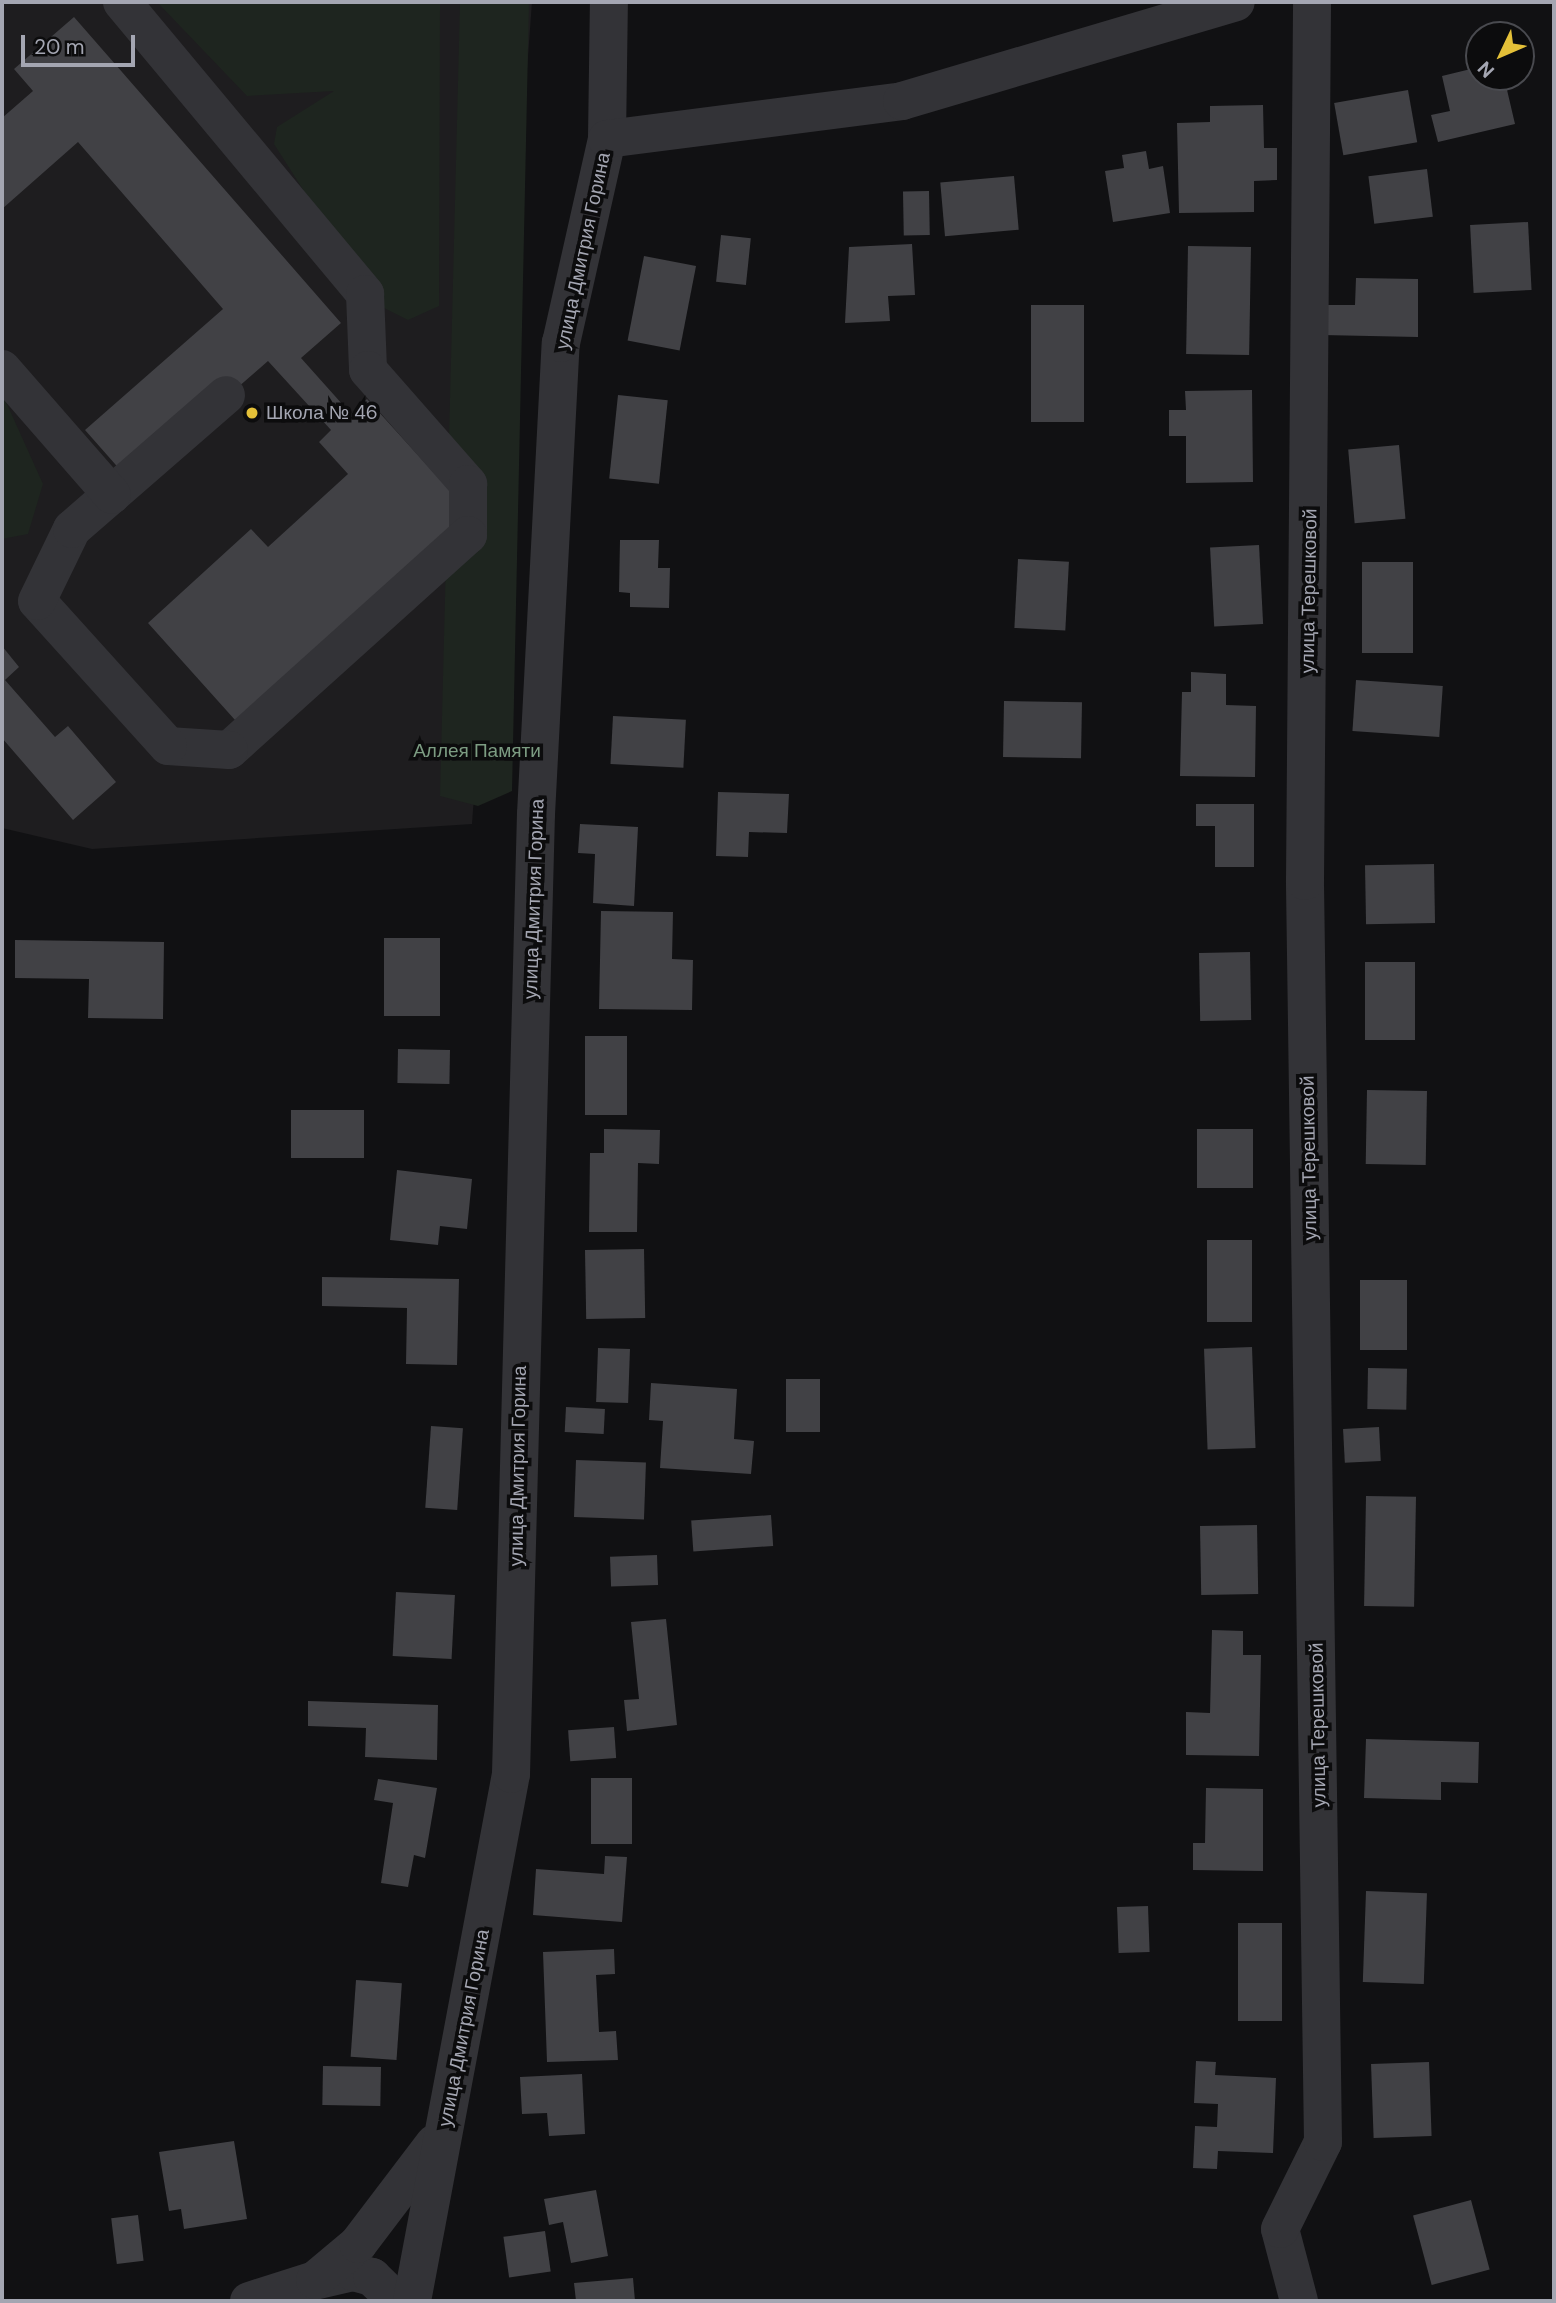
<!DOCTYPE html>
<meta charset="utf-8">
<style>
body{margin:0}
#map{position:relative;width:1556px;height:2303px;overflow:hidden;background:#111113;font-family:"DM Sans",sans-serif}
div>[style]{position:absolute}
.built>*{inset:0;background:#1e1d1f}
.green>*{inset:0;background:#1e251f}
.building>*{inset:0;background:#414145;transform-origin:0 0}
.minor>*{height:38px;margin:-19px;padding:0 19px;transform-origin:19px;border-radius:19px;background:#333337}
.dots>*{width:19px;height:19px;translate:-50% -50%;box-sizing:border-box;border:4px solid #0c0c0d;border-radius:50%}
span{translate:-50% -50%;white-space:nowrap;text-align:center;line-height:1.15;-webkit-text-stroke:7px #0c0c0d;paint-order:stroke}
.street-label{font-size:19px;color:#a4a6b2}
.poi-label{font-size:19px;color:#a4a6b2}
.left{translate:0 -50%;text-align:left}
.park-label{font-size:19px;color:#7c9c82}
.frame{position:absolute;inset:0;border:4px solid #a4a6b2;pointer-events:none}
.north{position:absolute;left:1465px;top:21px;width:70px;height:70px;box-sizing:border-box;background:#0c0c0d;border:2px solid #494a4f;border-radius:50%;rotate:226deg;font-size:19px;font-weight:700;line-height:28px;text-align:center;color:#a4a6b2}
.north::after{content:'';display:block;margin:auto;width:24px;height:32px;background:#e4c038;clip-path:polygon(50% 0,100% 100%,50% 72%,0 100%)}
.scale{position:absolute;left:21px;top:35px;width:114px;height:32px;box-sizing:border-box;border:4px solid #a4a6b2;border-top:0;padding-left:9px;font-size:21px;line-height:24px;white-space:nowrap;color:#a4a6b2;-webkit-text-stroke:5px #0c0c0d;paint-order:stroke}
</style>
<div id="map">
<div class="built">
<i style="clip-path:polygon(2px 2px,532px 2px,472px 824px,92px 849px,2px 828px)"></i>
</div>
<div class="green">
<i style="clip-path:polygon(157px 2px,440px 2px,439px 306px,408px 320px,376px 304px,274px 144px,277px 127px,334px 91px,247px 96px)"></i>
<i style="clip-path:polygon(460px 2px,529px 2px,512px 791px,478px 806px,440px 796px)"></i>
<i style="clip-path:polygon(2px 393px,43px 484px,28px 534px,2px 539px)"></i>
</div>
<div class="building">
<i style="clip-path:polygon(74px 17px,341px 323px,301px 358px,351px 414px,367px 399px,476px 519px,244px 730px,148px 623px,251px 529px,268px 547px,348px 474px,319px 442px,331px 430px,268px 361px,130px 481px,85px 430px,223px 309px,78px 142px,2px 209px,2px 118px,33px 91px,14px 69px)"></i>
<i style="clip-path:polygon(1479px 67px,1479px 77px,1504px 77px,1515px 124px,1438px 142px,1431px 115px,1450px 111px,1442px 76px)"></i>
<i style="left:1408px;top:90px;width:53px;height:75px;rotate:80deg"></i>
<i style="clip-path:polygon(1263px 105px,1264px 148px,1277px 148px,1277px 180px,1254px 181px,1254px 212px,1179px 213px,1177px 123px,1210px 122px,1210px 106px)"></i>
<i style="clip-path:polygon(1146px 151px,1149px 169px,1163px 166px,1170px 213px,1113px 222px,1105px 171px,1124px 168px,1122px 155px)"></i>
<i style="left:1427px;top:169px;width:48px;height:59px;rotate:83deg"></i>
<i style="left:1014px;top:176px;width:54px;height:74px;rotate:85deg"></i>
<i style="left:929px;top:191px;width:44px;height:26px;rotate:89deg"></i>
<i style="left:1528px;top:222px;width:68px;height:58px;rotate:87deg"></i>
<i style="left:721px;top:235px;width:30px;height:47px;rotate:6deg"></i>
<i style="clip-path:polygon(912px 244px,915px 295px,888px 296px,890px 321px,845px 323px,849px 247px)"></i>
<i style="left:1188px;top:246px;width:63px;height:108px;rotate:1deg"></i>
<i style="left:644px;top:256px;width:53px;height:86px;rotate:11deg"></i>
<i style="clip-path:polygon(1356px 278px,1418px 279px,1418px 337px,1322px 335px,1323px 305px,1355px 305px)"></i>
<i style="left:1084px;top:305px;width:117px;height:53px;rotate:90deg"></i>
<i style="clip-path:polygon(1252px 390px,1253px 482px,1186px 483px,1186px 436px,1169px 436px,1169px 410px,1186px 410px,1185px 391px)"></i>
<i style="left:618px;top:395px;width:50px;height:84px;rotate:6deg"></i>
<i style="left:1399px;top:445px;width:74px;height:51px;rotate:85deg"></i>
<i style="clip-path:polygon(620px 540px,659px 540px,658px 568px,670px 568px,669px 608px,630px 607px,630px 593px,619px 592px)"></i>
<i style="left:1259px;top:545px;width:79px;height:49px;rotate:87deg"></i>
<i style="left:1018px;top:559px;width:51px;height:69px;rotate:3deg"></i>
<i style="left:1362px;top:562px;width:51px;height:91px"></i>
<i style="clip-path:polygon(2px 646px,19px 667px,5px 680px,55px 737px,68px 726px,116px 782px,73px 820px,2px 738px)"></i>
<i style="clip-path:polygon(1191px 672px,1226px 674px,1226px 705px,1256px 706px,1255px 777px,1180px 776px,1182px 692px,1191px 692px)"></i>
<i style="left:1356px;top:680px;width:87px;height:51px;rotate:4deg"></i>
<i style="left:1004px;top:701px;width:78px;height:56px;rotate:1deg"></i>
<i style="left:613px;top:716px;width:73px;height:48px;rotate:3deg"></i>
<i style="clip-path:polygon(718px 792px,789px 794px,787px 833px,749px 832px,748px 857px,716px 856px)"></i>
<i style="clip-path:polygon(1196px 804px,1254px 804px,1254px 867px,1215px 867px,1215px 826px,1196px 826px)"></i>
<i style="clip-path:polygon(580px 824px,638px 827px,634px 906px,593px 903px,595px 854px,578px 853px)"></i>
<i style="left:1434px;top:864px;width:59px;height:69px;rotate:89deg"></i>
<i style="clip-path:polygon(601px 911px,673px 912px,672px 959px,693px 960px,692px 1010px,599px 1009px)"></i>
<i style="left:384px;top:938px;width:56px;height:78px"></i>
<i style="clip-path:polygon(15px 940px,164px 942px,163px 1019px,88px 1018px,89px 979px,15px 978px)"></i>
<i style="left:1250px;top:952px;width:68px;height:51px;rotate:89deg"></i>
<i style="left:1365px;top:962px;width:50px;height:78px"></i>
<i style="left:585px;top:1036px;width:42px;height:79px"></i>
<i style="left:398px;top:1049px;width:52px;height:34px;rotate:1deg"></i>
<i style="left:1367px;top:1090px;width:60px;height:74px;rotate:1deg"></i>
<i style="left:364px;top:1110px;width:48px;height:73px;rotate:90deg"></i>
<i style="clip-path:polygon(604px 1129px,660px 1130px,659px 1164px,638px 1163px,637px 1232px,589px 1232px,590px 1153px,604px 1153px)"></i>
<i style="left:1197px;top:1129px;width:56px;height:59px"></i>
<i style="clip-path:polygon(397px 1170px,472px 1179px,467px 1229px,440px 1226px,438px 1245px,390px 1240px)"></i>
<i style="left:1207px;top:1240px;width:45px;height:82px"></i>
<i style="left:644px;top:1249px;width:69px;height:59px;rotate:89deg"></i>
<i style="clip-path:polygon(322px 1277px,459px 1279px,457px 1365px,406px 1364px,407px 1308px,322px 1306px)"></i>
<i style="left:1360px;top:1280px;width:47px;height:70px"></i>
<i style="left:1252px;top:1347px;width:101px;height:48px;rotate:88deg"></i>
<i style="left:598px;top:1348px;width:32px;height:54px;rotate:2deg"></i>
<i style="left:1368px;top:1368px;width:39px;height:41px;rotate:1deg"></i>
<i style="left:786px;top:1379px;width:34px;height:53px"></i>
<i style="clip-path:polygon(651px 1383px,737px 1389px,734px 1439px,754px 1441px,751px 1474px,660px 1468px,663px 1421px,649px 1420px)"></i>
<i style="left:566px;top:1407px;width:39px;height:25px;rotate:3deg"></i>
<i style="left:431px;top:1426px;width:32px;height:82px;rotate:4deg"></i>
<i style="left:1379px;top:1427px;width:34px;height:36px;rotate:87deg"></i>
<i style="left:576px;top:1460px;width:70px;height:57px;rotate:2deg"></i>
<i style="left:1366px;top:1496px;width:50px;height:110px;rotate:1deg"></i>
<i style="left:771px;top:1515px;width:31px;height:80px;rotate:86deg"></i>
<i style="left:1257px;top:1525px;width:69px;height:57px;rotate:89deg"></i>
<i style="left:657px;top:1555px;width:30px;height:47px;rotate:88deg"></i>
<i style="left:396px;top:1592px;width:59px;height:64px;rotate:3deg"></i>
<i style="clip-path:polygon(666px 1619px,677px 1725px,627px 1731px,624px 1700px,639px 1699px,631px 1622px)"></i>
<i style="clip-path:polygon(1212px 1630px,1243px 1631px,1243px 1655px,1261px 1655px,1259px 1756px,1186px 1755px,1186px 1712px,1210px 1713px)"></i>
<i style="clip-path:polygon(308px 1701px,438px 1705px,437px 1760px,365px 1757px,366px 1728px,308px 1726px)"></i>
<i style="left:614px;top:1727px;width:31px;height:46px;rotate:86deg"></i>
<i style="clip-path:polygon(1366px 1739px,1479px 1742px,1478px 1783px,1441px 1782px,1441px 1800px,1364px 1798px)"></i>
<i style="left:591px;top:1778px;width:41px;height:66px"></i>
<i style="clip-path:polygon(378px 1779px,437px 1788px,425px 1858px,414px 1855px,408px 1887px,381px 1883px,393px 1803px,374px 1800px)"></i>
<i style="clip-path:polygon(1206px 1788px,1263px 1789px,1263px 1871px,1193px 1870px,1193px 1843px,1205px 1843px)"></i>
<i style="clip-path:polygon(605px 1856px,627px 1857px,622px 1922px,533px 1915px,536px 1869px,604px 1874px)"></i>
<i style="left:1366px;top:1891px;width:61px;height:91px;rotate:2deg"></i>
<i style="left:1148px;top:1906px;width:46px;height:31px;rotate:88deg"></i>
<i style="left:1238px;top:1923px;width:44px;height:98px"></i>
<i style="clip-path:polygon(614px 1949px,615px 1974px,596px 1975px,599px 2032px,616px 2031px,618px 2060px,547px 2062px,543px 1952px)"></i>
<i style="left:356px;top:1980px;width:46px;height:77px;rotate:4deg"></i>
<i style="clip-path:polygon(1196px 2061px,1216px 2062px,1215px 2075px,1276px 2078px,1273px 2153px,1218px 2151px,1217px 2169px,1193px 2168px,1195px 2126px,1217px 2127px,1218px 2104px,1194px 2103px)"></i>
<i style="left:1429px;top:2062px;width:74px;height:58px;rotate:88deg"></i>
<i style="left:323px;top:2066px;width:58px;height:39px;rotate:1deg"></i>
<i style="clip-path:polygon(582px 2074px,585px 2134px,549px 2136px,547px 2113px,522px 2114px,520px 2077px)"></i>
<i style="clip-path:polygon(234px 2141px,247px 2219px,184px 2229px,181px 2209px,169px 2211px,159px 2152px)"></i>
<i style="clip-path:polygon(596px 2190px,608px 2256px,571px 2263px,563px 2222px,549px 2225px,544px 2199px)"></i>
<i style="left:1471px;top:2200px;width:72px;height:60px;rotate:75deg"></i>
<i style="left:138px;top:2215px;width:46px;height:27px;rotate:83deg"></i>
<i style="left:545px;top:2231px;width:41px;height:42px;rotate:82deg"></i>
<i style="clip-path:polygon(633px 2278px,635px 2301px,576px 2301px,574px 2283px)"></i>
</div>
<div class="minor">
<i style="left:122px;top:2px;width:380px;rotate:50.2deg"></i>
<i style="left:365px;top:294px;width:76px;rotate:87.7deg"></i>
<i style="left:368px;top:370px;width:152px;rotate:48.7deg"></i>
<i style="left:468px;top:484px;width:51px;rotate:90deg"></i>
<i style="left:468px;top:535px;width:321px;rotate:138deg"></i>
<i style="left:229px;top:750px;width:61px;rotate:-176.2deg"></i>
<i style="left:168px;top:746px;width:195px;rotate:-132.1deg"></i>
<i style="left:37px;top:601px;width:80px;rotate:-64.1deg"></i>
<i style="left:72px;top:529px;width:204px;rotate:-41deg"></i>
<i style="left:607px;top:139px;width:137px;rotate:-89.2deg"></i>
<i style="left:2px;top:369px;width:167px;rotate:48.9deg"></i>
<i style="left:314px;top:2281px;width:40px;rotate:-13deg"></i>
<i style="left:353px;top:2272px;width:20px;rotate:15deg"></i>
<i style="left:372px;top:2277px;width:35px;rotate:44deg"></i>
<i style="left:249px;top:2301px;width:69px;rotate:-17.7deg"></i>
<i style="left:315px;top:2280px;width:56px;rotate:-39.9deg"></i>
<i style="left:358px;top:2244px;width:126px;rotate:-52.8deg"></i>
<i style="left:412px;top:2301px;width:536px;rotate:-79.36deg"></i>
<i style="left:511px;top:1774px;width:960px;rotate:-88.51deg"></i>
<i style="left:536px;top:814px;width:472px;rotate:-87deg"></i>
<i style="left:561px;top:343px;width:209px;rotate:-77.3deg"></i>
<i style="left:607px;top:139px;width:297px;rotate:-7.3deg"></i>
<i style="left:902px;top:101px;width:348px;rotate:-16.5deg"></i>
<i style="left:1299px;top:2301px;width:74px;rotate:-104.8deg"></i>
<i style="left:1280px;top:2229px;width:97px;rotate:-63.7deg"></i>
<i style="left:1323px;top:2142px;width:1261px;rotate:-90.82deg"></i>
<i style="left:1305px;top:881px;width:879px;rotate:-89.54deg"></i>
</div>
<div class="dots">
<i style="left:252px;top:413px;background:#e4c038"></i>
</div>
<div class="street-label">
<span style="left:583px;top:251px;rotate:-78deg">улица Дмитрия Горина</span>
<span style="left:1309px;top:591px;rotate:-89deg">улица Терешковой</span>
<span style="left:534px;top:899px;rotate:-88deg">улица Дмитрия Горина</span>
<span style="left:1309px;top:1158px;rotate:-91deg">улица Терешковой</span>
<span style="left:518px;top:1466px;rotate:-89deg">улица Дмитрия Горина</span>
<span style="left:1318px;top:1725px;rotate:-91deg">улица Терешковой</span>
<span style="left:464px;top:2028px;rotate:-79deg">улица Дмитрия Горина</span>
</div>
<div class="poi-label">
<span class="left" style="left:266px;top:413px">Школа № 46</span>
</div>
<div class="park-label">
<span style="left:477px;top:751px">Аллея Памяти</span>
</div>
<div class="frame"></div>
<div class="north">N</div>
<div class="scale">20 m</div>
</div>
